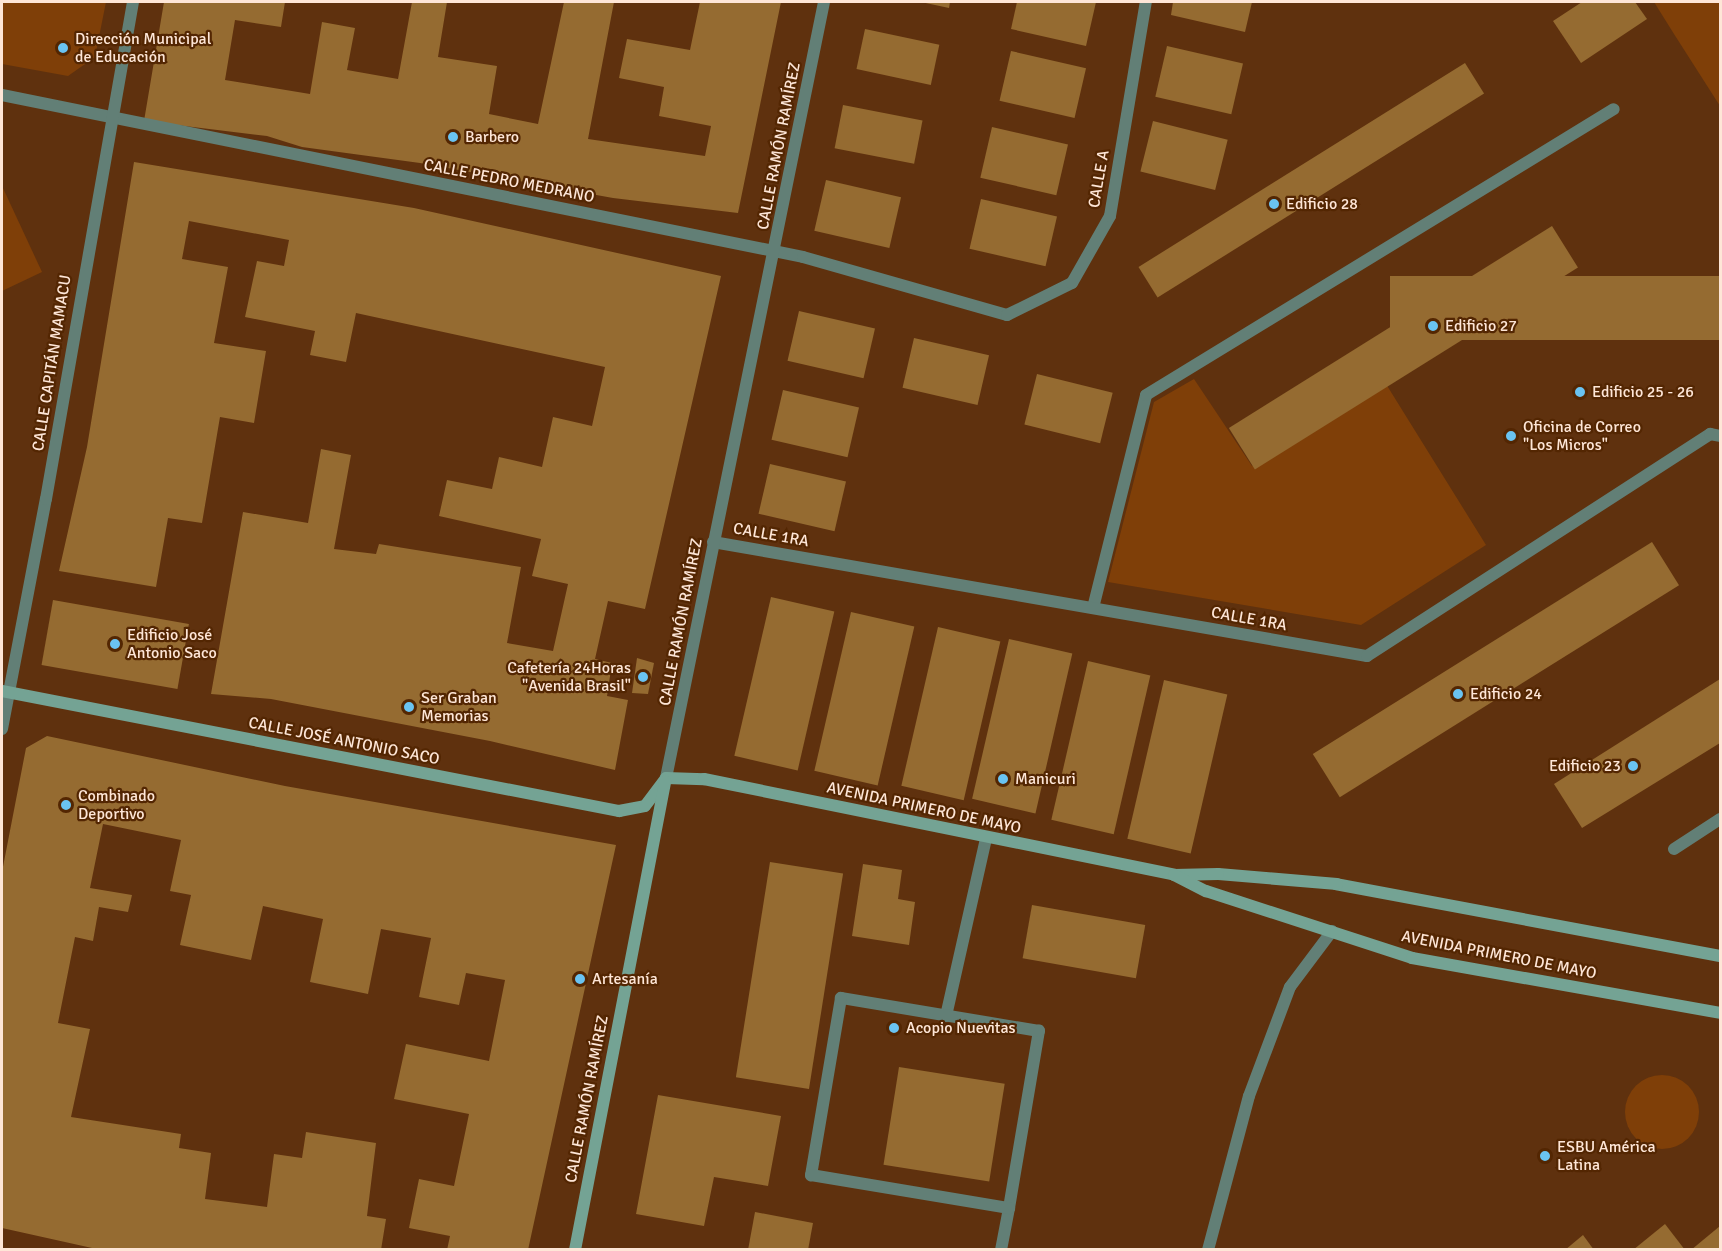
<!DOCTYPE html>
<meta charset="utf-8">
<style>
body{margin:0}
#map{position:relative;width:1722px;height:1251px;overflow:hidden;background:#5f310e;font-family:Signika,sans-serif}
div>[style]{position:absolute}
.green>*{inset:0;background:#7f3f08}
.round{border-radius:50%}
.building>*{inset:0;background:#956b31;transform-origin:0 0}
.lane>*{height:12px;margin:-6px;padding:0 6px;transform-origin:6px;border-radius:6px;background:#627f76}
.street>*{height:12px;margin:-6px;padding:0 6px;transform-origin:6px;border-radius:6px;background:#627f76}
.secondary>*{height:12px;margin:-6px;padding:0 6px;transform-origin:6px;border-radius:6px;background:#74a394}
.dots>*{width:16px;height:16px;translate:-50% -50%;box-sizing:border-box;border:3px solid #532602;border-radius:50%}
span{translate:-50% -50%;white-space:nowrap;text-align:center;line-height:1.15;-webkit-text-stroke:4.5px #532602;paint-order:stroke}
.poi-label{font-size:16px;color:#fee6d7}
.left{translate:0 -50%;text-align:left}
.right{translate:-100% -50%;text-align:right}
.street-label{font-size:16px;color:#fee6d7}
.frame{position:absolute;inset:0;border:3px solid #fee6d7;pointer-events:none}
</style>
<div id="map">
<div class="green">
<i style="clip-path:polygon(2px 2px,106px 2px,95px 57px,68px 76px,2px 64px)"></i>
<i style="clip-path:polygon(1654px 2px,1720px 2px,1720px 106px,1674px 34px)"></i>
<i style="clip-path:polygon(2px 186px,42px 272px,2px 291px)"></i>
<i style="clip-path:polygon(1194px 379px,1252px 466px,1386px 384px,1486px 545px,1361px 625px,1108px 582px,1154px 402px)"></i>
<i class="round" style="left:1625px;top:1075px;width:74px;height:74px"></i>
</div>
<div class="building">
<i style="clip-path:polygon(164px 2px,285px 2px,281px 27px,235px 20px,225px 80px,310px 94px,322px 22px,355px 28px,347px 70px,398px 79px,412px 2px,447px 2px,438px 57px,497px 66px,489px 114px,538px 124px,564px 2px,614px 2px,588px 139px,705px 156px,711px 126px,659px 116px,664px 87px,619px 78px,627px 39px,690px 50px,700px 2px,781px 2px,738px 213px,613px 198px,420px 163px,302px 147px,267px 136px,144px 121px)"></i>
<i style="clip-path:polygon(921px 2px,950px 2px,949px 8px)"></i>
<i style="clip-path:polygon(1017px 2px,1096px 2px,1086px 46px,1011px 29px)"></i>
<i style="clip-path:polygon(1173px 2px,1252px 2px,1245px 32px,1171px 15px)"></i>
<i style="clip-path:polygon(1582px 2px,1635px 2px,1647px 19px,1581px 63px,1553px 21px)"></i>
<i style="left:865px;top:29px;width:76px;height:41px;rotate:12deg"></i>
<i style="left:1167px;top:46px;width:78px;height:52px;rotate:13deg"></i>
<i style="left:1011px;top:51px;width:77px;height:51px;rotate:13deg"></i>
<i style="left:1465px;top:63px;width:36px;height:385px;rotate:58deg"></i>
<i style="left:843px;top:105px;width:81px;height:44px;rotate:11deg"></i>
<i style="left:1153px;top:121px;width:77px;height:52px;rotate:14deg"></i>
<i style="left:992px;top:127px;width:78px;height:52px;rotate:13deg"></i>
<i style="clip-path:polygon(134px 162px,414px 208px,721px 276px,645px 609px,608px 601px,595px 659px,612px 663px,607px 696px,628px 700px,615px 770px,490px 741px,271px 699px,211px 694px,243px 512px,308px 523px,321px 449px,351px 455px,334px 549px,376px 554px,379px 544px,521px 567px,507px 643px,553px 651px,568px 584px,532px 576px,541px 539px,439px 516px,447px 480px,492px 489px,499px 457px,542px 467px,553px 417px,592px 426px,605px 367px,356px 313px,346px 362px,310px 355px,315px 331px,245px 317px,257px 261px,284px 266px,289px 240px,189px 221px,182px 259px,228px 267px,214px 343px,266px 351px,254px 423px,220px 417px,202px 523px,168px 518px,156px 587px,59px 571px,87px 447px)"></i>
<i style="left:826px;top:180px;width:77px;height:52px;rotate:13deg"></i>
<i style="left:981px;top:199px;width:78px;height:51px;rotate:13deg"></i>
<i style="left:1552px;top:226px;width:49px;height:381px;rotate:58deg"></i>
<i style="left:1720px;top:276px;width:64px;height:330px;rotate:90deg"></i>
<i style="left:799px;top:311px;width:78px;height:51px;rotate:13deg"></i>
<i style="left:914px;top:338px;width:77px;height:51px;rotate:13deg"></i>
<i style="left:1037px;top:374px;width:78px;height:52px;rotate:14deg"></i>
<i style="left:783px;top:390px;width:78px;height:51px;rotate:13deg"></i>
<i style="left:770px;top:464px;width:78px;height:51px;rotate:13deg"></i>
<i style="left:1652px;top:542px;width:51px;height:400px;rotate:58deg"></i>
<i style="left:771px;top:597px;width:65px;height:163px;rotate:13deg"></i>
<i style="left:53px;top:600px;width:138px;height:66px;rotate:10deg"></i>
<i style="left:851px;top:612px;width:65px;height:163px;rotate:13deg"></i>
<i style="left:938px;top:627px;width:64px;height:163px;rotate:13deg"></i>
<i style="left:1009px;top:639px;width:65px;height:164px;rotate:13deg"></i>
<i style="clip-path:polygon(637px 658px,654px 663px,648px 694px,632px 693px)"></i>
<i style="left:1088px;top:661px;width:64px;height:163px;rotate:13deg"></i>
<i style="clip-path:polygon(1720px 679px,1720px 743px,1582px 828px,1554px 784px)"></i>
<i style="left:1164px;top:680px;width:65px;height:163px;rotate:13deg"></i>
<i style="clip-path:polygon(47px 736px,285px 786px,616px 845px,528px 1250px,447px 1250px,450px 1236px,409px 1228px,419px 1179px,454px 1186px,469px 1114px,394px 1099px,406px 1044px,489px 1061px,505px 980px,466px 973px,459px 1005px,419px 997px,431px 938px,381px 929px,368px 994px,310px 982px,323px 919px,263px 906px,251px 960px,180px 945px,191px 895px,170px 891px,181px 840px,103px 824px,90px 888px,132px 895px,128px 912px,99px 907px,93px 941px,75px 937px,58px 1023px,90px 1029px,71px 1117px,181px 1134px,179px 1148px,211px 1153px,205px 1199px,267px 1207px,274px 1154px,302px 1158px,306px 1132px,376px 1143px,367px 1216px,386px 1219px,381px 1250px,101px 1250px,2px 1228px,2px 872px,26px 748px)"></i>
<i style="left:770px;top:862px;width:74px;height:218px;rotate:9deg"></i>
<i style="clip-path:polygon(863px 864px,902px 870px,898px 899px,915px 902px,909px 945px,852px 936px)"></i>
<i style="left:1032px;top:905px;width:115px;height:54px;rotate:10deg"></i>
<i style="left:899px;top:1067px;width:107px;height:99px;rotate:9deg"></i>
<i style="clip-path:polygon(658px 1095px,781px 1116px,768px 1186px,714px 1177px,704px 1226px,636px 1214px)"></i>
<i style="clip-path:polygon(755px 1212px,813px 1223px,808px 1250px,748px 1250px)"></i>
<i style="clip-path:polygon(1665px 1224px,1685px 1250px,1633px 1250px)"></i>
<i style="clip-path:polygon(1720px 1226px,1720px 1250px,1691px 1250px)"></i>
<i style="clip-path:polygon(1583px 1235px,1594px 1250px,1565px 1250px)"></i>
</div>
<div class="lane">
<i style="left:1093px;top:608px;width:219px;rotate:-76deg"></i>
<i style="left:1146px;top:395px;width:548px;rotate:-31.43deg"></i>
<i style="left:1674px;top:849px;width:55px;rotate:-33.1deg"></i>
<i style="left:946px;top:1016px;width:182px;rotate:-77.3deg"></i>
<i style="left:1001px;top:1250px;width:43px;rotate:-79.2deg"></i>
<i style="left:1009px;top:1208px;width:180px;rotate:-80.4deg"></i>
<i style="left:1039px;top:1031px;width:201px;rotate:-170.5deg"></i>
<i style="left:841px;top:998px;width:180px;rotate:99.6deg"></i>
<i style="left:811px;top:1175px;width:201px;rotate:9.5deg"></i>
<i style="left:1208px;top:1250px;width:159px;rotate:-75.1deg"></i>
<i style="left:1249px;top:1096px;width:116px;rotate:-69.4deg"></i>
<i style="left:1290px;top:987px;width:70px;rotate:-53.1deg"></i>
</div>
<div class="street">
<i style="left:2px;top:95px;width:817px;rotate:11.43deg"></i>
<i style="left:803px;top:257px;width:212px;rotate:15.9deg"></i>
<i style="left:1007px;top:315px;width:72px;rotate:-26.2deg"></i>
<i style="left:1072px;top:283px;width:77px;rotate:-60.4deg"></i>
<i style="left:1110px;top:216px;width:217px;rotate:-80.5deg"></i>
<i style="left:713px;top:542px;width:664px;rotate:9.89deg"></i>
<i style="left:1367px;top:656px;width:409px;rotate:-32.9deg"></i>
<i style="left:1710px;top:434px;width:10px;rotate:11deg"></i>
<i style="left:2px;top:729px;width:234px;rotate:-79.2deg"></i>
<i style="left:46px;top:499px;width:505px;rotate:-80.07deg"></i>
<i style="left:666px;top:778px;width:792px;rotate:-78.49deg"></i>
</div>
<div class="secondary">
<i style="left:2px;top:691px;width:629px;rotate:11.01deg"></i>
<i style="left:619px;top:811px;width:26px;rotate:-11deg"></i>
<i style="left:645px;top:806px;width:35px;rotate:-53deg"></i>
<i style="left:666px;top:778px;width:38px;rotate:2deg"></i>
<i style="left:704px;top:779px;width:480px;rotate:11.5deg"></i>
<i style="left:1720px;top:956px;width:390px;rotate:-169.4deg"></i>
<i style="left:1337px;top:884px;width:119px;rotate:-175.2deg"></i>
<i style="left:1218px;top:874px;width:44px;rotate:178.7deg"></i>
<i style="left:1174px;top:875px;width:36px;rotate:27deg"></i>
<i style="left:1206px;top:891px;width:217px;rotate:18deg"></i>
<i style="left:1412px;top:958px;width:313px;rotate:10.1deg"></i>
<i style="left:575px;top:1250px;width:477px;rotate:-79.1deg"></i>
</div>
<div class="dots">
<i style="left:63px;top:48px;background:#6ac3f1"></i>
<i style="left:453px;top:137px;background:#6ac3f1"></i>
<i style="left:1274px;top:204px;background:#6ac3f1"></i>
<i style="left:1433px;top:326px;background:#6ac3f1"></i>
<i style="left:1580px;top:392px;background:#6ac3f1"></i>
<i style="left:1511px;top:436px;background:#6ac3f1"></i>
<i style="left:115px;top:644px;background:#6ac3f1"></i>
<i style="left:643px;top:677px;background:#6ac3f1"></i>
<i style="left:1458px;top:694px;background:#6ac3f1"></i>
<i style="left:409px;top:707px;background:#6ac3f1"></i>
<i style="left:1633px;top:766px;background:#6ac3f1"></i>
<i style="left:1003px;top:779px;background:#6ac3f1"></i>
<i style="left:66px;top:805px;background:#6ac3f1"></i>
<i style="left:580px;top:979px;background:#6ac3f1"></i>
<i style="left:894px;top:1028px;background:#6ac3f1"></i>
<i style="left:1545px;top:1156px;background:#6ac3f1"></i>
</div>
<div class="poi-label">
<span class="left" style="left:75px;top:48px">Dirección Municipal<br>de Educación</span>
<span class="left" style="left:465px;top:137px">Barbero</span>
<span class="left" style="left:1286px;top:204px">Edificio 28</span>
<span class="left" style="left:1445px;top:326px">Edificio 27</span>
<span class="left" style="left:1592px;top:392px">Edificio 25 - 26</span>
<span class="left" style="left:1523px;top:436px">Oficina de Correo<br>"Los Micros"</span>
<span class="left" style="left:127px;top:644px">Edificio José<br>Antonio Saco</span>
<span class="right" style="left:631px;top:677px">Cafetería 24Horas<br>"Avenida Brasil"</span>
<span class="left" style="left:1470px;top:694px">Edificio 24</span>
<span class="left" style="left:421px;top:707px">Ser Graban<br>Memorias</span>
<span class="right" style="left:1621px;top:766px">Edificio 23</span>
<span class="left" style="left:1015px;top:779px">Manicuri</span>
<span class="left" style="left:78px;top:805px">Combinado<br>Deportivo</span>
<span class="left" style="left:592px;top:979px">Artesanía</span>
<span class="left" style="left:906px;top:1028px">Acopio Nuevitas</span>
<span class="left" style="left:1557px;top:1156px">ESBU América<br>Latina</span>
</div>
<div class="street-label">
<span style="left:779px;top:146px;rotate:-79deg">CALLE RAMÓN RAMÍREZ</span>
<span style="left:1099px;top:179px;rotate:-80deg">CALLE A</span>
<span style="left:509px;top:181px;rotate:11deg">CALLE PEDRO MEDRANO</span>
<span style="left:52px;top:363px;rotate:-81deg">CALLE CAPITÁN MAMACU</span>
<span style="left:771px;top:535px;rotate:10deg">CALLE 1RA</span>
<span style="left:1249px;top:619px;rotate:10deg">CALLE 1RA</span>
<span style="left:681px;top:622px;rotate:-79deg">CALLE RAMÓN RAMÍREZ</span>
<span style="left:344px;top:741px;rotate:11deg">CALLE JOSÉ ANTONIO SACO</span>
<span style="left:924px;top:808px;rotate:12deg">AVENIDA PRIMERO DE MAYO</span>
<span style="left:1499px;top:955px;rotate:11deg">AVENIDA PRIMERO DE MAYO</span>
<span style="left:587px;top:1099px;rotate:-79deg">CALLE RAMÓN RAMÍREZ</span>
</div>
<div class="frame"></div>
</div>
